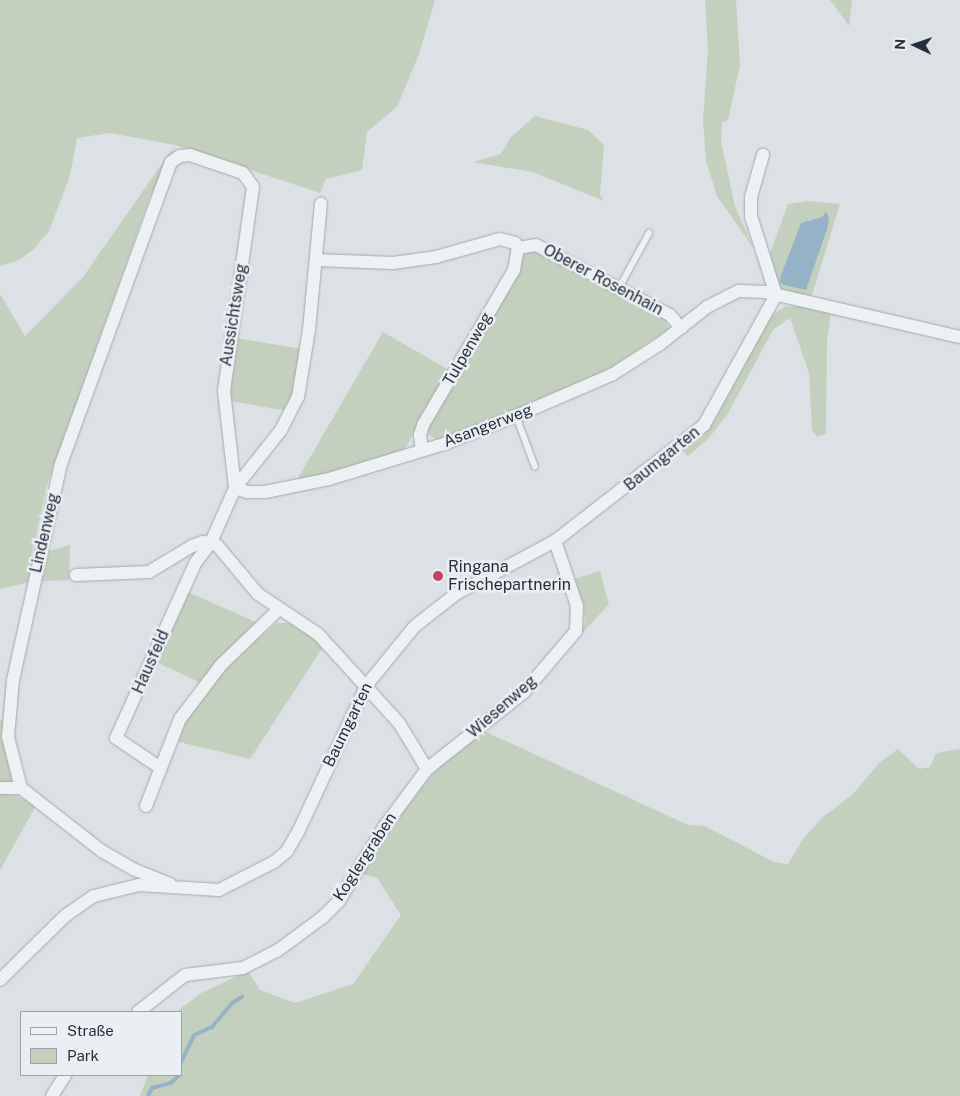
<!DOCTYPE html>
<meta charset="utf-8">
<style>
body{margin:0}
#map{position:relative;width:960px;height:1096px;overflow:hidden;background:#dce1e6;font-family:"Public Sans",sans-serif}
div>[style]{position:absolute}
.green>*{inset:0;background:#c3d0bd}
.water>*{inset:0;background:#96b2c6}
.stream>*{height:4px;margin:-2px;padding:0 2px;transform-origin:2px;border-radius:2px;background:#96b2c6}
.roads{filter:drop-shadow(0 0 1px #a2a8b0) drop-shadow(0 0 1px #a2a8b0)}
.lane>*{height:6px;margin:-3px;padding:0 3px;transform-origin:3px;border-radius:3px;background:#eef1f4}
.street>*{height:12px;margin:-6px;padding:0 6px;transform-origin:6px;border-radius:6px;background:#eef1f4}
.dots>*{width:14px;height:14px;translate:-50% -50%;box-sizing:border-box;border:2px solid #ebeff4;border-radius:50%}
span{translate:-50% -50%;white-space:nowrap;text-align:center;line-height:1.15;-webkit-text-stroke:5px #ebeff4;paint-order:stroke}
.street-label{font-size:16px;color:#26303c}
.poi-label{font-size:16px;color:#26303c}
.left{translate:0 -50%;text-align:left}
.legend{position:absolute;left:20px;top:1011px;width:162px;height:65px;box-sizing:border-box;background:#ebeff4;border:1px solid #9ca3aa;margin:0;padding:6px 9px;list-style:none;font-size:15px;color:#26303c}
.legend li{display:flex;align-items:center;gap:10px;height:25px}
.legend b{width:25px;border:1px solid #9ca3aa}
.north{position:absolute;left:890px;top:20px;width:50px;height:50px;-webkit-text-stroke:4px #ebeff4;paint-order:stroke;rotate:273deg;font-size:14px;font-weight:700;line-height:20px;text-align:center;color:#26303c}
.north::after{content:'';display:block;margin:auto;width:18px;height:22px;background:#26303c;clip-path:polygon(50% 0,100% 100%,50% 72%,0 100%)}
</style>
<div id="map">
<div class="green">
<i style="clip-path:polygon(0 0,435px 0,419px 54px,397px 107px,367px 132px,362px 170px,326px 179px,320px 193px,175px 145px,150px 197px,47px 485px,31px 556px,70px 545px,69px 580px,29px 582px,0 589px,0 294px,25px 336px,83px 277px,175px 145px,110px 133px,77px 138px,70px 176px,49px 231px,34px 249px,19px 260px,0 266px)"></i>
<i style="clip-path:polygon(705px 0,736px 0,740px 65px,728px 120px,722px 122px,721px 142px,735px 206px,754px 249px,717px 196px,706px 161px,703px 120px,708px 50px)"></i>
<i style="clip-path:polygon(830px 0,852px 0,849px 26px,833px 4px)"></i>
<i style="clip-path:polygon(535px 116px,588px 130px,604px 145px,600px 195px,604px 201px,533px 172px,473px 162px,501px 154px,511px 137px)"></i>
<i style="clip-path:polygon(808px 201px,840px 204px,811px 298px,779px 288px,768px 259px,788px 204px)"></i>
<i style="clip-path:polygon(538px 250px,665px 318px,669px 329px,594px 379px,439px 441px,428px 434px,427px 426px,526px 252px)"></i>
<i style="clip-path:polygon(798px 306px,831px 312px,827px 341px,826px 433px,817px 437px,812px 430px,809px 373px,790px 318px,773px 330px,727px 415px,709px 438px,688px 456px,683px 451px,715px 421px,760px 332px,771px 316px,784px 307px)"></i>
<i style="clip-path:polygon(383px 332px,449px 370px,408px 443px,404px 450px,295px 483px)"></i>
<i style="clip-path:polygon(236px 338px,303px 349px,299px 376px,287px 411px,230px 401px)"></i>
<i style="clip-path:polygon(600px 571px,609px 604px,579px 637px,585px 622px,584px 611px,574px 579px)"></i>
<i style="clip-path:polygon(188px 592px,260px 624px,201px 683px,156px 662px)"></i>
<i style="clip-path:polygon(277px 623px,294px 623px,323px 647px,250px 759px,175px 741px,184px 721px,220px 676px,245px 649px)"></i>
<i style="clip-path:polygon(0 720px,5px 721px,12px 777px,10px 783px,0 783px)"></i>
<i style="clip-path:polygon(484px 731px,688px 825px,705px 826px,774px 862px,788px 864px,803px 839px,823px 817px,853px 794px,880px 762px,898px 749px,919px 769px,930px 767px,936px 753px,960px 749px,960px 1096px,140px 1096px,148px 1075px,181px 1075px,181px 1012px,176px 1012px,201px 993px,248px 971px,260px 990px,295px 1003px,353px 984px,401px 915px,377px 878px,363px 874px,380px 844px,421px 788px,440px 766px)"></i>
<i style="clip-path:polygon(0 792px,17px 796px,36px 806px,0 870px)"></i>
</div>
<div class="water">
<i style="clip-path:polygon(826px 212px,829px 218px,827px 229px,806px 290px,784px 285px,780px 282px,781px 275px,801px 223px,822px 217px)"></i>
</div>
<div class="stream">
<i style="left:181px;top:1062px;width:30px;rotate:-64deg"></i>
<i style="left:194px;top:1035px;width:20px;rotate:-24deg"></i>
<i style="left:212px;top:1027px;width:31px;rotate:-50deg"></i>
<i style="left:232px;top:1003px;width:12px;rotate:-31deg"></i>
<i style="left:148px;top:1096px;width:9px;rotate:-63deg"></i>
<i style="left:152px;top:1088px;width:20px;rotate:-15deg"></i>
<i style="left:171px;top:1083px;width:11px;rotate:-45deg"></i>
</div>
<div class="roads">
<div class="lane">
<i style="left:619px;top:288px;width:63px;rotate:-61.4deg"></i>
<i style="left:516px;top:416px;width:54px;rotate:69.6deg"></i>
</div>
<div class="street">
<i style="left:316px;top:260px;width:77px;rotate:2.2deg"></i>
<i style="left:393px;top:263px;width:43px;rotate:-7.9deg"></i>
<i style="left:436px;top:257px;width:66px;rotate:-15.7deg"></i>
<i style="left:500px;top:239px;width:16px;rotate:15deg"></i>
<i style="left:515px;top:243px;width:6px;rotate:59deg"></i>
<i style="left:518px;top:248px;width:18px;rotate:-9deg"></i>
<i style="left:536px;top:245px;width:151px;rotate:27.6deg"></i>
<i style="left:670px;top:315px;width:17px;rotate:50deg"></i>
<i style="left:422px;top:450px;width:15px;rotate:-98deg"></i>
<i style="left:420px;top:435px;width:10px;rotate:-73deg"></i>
<i style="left:423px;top:425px;width:180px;rotate:-59.6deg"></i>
<i style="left:514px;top:270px;width:22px;rotate:-80deg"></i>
<i style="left:235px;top:488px;width:74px;rotate:-51.6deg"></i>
<i style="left:281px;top:430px;width:37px;rotate:-63deg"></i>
<i style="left:298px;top:397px;width:68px;rotate:-80.7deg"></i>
<i style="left:309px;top:330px;width:127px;rotate:-84.6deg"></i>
<i style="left:76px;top:575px;width:73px;rotate:-2.4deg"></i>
<i style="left:149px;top:572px;width:50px;rotate:-31.2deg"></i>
<i style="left:192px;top:546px;width:12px;rotate:-20deg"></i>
<i style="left:203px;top:542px;width:14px;rotate:12deg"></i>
<i style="left:217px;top:545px;width:64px;rotate:50.1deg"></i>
<i style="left:258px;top:594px;width:72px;rotate:33.7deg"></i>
<i style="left:318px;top:634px;width:120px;rotate:47.7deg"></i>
<i style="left:399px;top:723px;width:54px;rotate:58.7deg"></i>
<i style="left:427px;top:769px;width:124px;rotate:-38.4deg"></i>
<i style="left:524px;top:692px;width:80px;rotate:-49.6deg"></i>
<i style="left:576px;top:631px;width:25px;rotate:-88deg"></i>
<i style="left:577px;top:606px;width:69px;rotate:-108.7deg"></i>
<i style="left:159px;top:767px;width:52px;rotate:-146deg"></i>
<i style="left:116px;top:738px;width:193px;rotate:-65.6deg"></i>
<i style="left:196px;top:562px;width:25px;rotate:-53deg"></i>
<i style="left:211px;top:542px;width:59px;rotate:-66deg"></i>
<i style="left:235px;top:488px;width:13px;rotate:18deg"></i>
<i style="left:247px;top:492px;width:18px"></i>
<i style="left:265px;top:492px;width:65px;rotate:-11.5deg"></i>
<i style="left:329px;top:479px;width:120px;rotate:-16.9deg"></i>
<i style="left:444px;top:444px;width:77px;rotate:-21.3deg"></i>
<i style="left:516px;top:416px;width:106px;rotate:-23.4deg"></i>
<i style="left:613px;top:374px;width:56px;rotate:-32.6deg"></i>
<i style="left:660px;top:344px;width:60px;rotate:-38.2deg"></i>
<i style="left:707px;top:307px;width:36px;rotate:-27deg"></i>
<i style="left:739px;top:291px;width:26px;rotate:2deg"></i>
<i style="left:765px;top:292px;width:200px;rotate:13deg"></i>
<i style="left:0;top:788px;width:21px"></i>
<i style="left:146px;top:806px;width:93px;rotate:-68.7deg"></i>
<i style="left:180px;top:719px;width:68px;rotate:-52.8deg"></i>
<i style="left:221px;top:665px;width:79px;rotate:-44deg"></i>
<i style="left:170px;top:884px;width:40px;rotate:-158deg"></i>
<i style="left:133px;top:869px;width:34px;rotate:-150deg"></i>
<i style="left:103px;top:852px;width:104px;rotate:-142deg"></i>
<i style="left:21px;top:788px;width:53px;rotate:-104.3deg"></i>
<i style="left:8px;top:737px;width:57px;rotate:-85deg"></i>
<i style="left:13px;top:680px;width:221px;rotate:-77.5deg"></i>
<i style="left:61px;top:464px;width:321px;rotate:-70deg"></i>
<i style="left:171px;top:162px;width:11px;rotate:-34deg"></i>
<i style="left:180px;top:156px;width:10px;rotate:-6deg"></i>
<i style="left:190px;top:155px;width:56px;rotate:18.8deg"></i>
<i style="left:243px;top:173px;width:17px;rotate:54deg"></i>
<i style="left:253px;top:187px;width:206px;rotate:98.1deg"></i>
<i style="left:224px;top:391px;width:98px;rotate:83.5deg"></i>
<i style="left:0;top:980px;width:91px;rotate:-44.6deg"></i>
<i style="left:65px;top:916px;width:35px;rotate:-35deg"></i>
<i style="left:94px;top:896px;width:46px;rotate:-13.7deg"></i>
<i style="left:139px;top:885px;width:80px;rotate:3.6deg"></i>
<i style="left:219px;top:890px;width:62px;rotate:-27deg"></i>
<i style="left:274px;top:862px;width:17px;rotate:-40deg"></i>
<i style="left:287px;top:851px;width:24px;rotate:-60deg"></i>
<i style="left:299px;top:830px;width:159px;rotate:-65deg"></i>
<i style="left:366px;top:686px;width:77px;rotate:-50.8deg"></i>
<i style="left:415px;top:626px;width:52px;rotate:-38deg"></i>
<i style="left:456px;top:594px;width:112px;rotate:-28.2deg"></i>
<i style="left:555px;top:541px;width:189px;rotate:-37.9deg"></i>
<i style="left:704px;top:425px;width:149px;rotate:-61deg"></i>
<i style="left:776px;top:295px;width:83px;rotate:-107.6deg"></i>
<i style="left:751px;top:216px;width:19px;rotate:-90deg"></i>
<i style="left:751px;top:197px;width:44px;rotate:-74.1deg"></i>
<i style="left:138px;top:1012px;width:60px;rotate:-38.2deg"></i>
<i style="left:185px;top:975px;width:58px;rotate:-6.9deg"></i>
<i style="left:243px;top:968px;width:38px;rotate:-27deg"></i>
<i style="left:277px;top:951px;width:57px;rotate:-36.5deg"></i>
<i style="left:323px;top:917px;width:23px;rotate:-45deg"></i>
<i style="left:339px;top:901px;width:87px;rotate:-58.7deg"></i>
<i style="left:384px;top:827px;width:72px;rotate:-53.4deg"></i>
<i style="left:52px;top:1096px;width:25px;rotate:-58deg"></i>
</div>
</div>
<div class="dots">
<i style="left:438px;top:576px;background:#cc3f61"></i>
</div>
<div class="street-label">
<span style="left:603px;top:280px;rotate:28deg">Oberer Rosenhain</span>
<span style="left:234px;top:315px;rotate:-81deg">Aussichtsweg</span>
<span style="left:468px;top:349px;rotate:-60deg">Tulpenweg</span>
<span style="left:488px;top:426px;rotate:-21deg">Asangerweg</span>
<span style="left:662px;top:459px;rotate:-39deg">Baumgarten</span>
<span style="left:45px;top:533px;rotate:-77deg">Lindenweg</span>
<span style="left:151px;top:662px;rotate:-66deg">Hausfeld</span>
<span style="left:502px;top:707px;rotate:-41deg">Wiesenweg</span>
<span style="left:348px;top:725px;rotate:-64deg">Baumgarten</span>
<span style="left:365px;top:857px;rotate:-57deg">Koglergraben</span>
</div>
<div class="poi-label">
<span class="left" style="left:448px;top:576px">Ringana<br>Frischepartnerin</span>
</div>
<ul class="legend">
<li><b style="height:6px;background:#eef1f4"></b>Straße</li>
<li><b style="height:14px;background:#c3d0bd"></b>Park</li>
</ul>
<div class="north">N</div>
</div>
